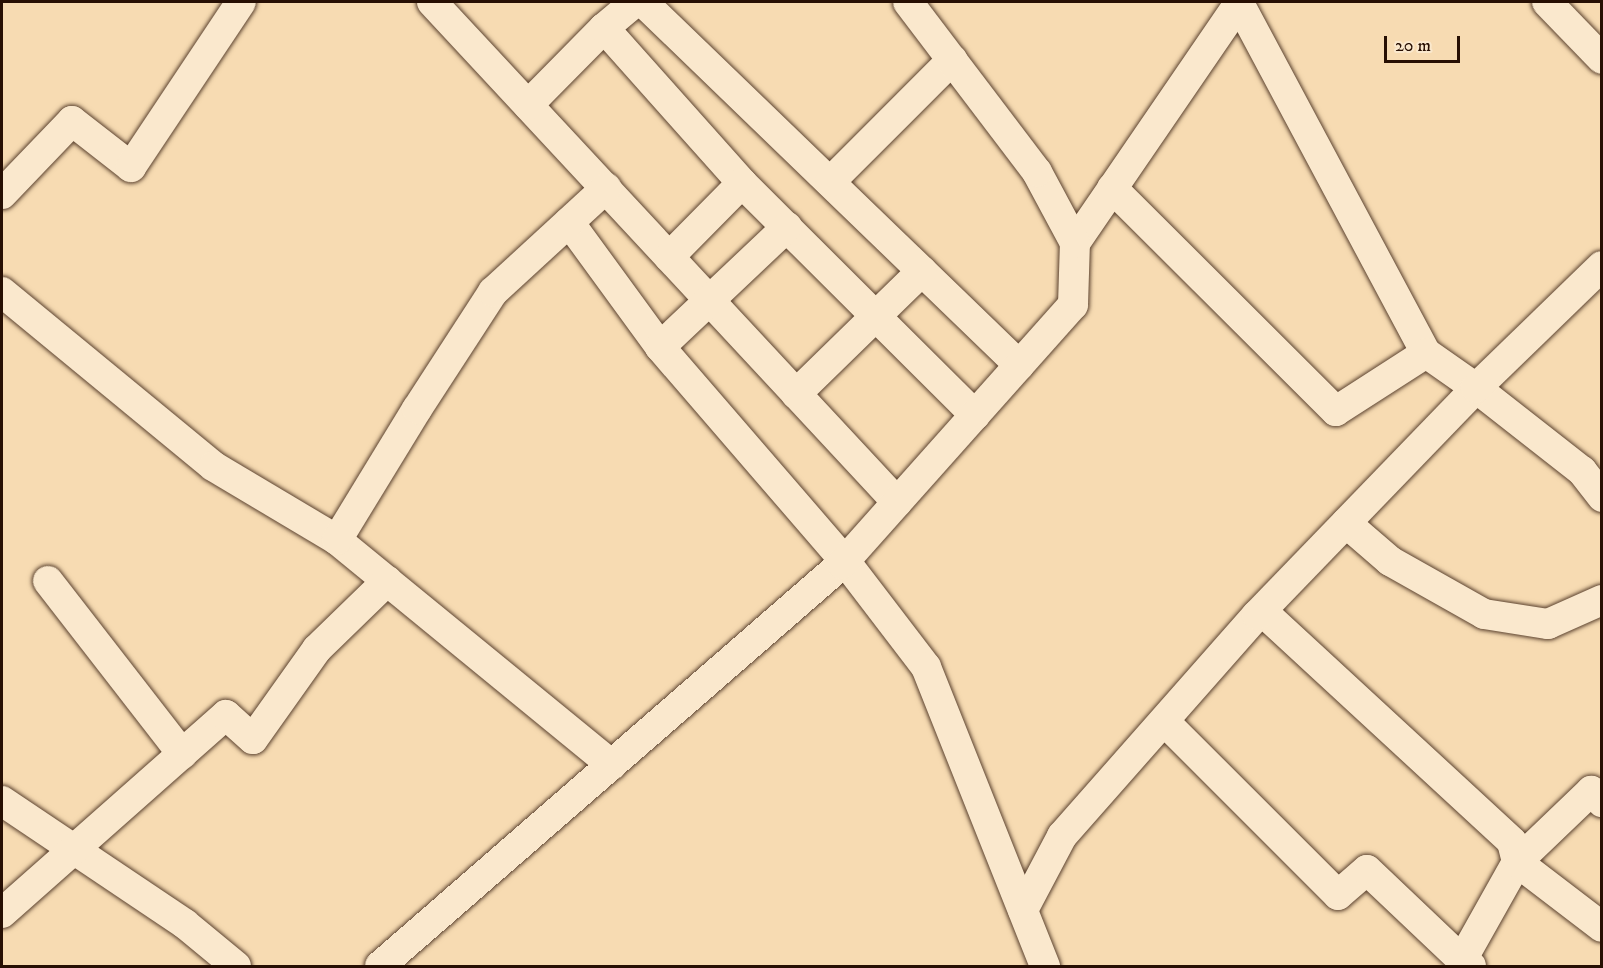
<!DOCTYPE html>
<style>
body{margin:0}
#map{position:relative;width:1603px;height:968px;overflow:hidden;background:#f7dbb2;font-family:"IM FELL DW Pica",serif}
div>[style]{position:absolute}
.roads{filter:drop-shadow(0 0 2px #5b422f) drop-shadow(0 0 2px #5b422f)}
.minor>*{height:30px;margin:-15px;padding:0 15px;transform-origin:15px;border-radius:15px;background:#fae8cd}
span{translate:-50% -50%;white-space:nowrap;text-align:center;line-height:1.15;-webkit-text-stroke:4.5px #fae8cd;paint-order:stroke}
.frame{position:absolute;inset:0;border:3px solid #270f03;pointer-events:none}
.scale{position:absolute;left:1384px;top:36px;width:76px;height:27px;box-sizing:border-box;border:3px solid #270f03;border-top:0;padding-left:8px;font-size:18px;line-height:21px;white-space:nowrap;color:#270f03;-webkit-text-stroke:4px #fae8cd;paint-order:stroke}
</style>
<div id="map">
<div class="roads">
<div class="minor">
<i style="left:432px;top:2px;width:683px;rotate:47.08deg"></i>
<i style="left:643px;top:2px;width:523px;rotate:43.99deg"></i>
<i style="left:1547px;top:2px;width:79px;rotate:46deg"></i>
<i style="left:1239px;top:3px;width:397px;rotate:61.9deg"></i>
<i style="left:1426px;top:353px;width:61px;rotate:35deg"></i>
<i style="left:1476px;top:388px;width:135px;rotate:38.1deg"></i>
<i style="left:1582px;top:471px;width:33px;rotate:52deg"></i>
<i style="left:604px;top:28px;width:208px;rotate:48.3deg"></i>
<i style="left:742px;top:183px;width:329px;rotate:44.9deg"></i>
<i style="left:528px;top:105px;width:108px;rotate:-45.4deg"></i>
<i style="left:604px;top:28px;width:40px;rotate:-40deg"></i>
<i style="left:830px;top:182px;width:173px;rotate:-45deg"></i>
<i style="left:1112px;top:188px;width:316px;rotate:44.9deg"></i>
<i style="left:1336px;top:411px;width:107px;rotate:-32.8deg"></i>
<i style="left:2px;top:194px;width:101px;rotate:-46.2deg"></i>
<i style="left:72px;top:121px;width:75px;rotate:37.9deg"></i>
<i style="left:131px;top:167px;width:198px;rotate:-56.3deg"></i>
<i style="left:569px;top:222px;width:155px;rotate:53.9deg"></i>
<i style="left:660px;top:347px;width:283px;rotate:49.2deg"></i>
<i style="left:845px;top:561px;width:133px;rotate:52.6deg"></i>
<i style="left:926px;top:667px;width:322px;rotate:68.3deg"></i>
<i style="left:1075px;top:243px;width:292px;rotate:-55.6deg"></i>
<i style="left:669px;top:257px;width:104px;rotate:-45.4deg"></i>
<i style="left:2px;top:292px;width:273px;rotate:39.5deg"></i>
<i style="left:213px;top:466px;width:144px;rotate:30.8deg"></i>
<i style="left:337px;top:540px;width:355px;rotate:39.3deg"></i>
<i style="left:660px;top:347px;width:175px;rotate:-43.4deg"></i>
<i style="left:796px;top:394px;width:176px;rotate:-44.3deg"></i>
<i style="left:1346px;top:523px;width:58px;rotate:40.8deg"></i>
<i style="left:1390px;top:561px;width:108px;rotate:29.4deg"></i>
<i style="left:1484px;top:614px;width:65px;rotate:8.9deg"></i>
<i style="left:1548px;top:624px;width:59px;rotate:-24deg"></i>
<i style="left:337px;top:540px;width:153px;rotate:-58.6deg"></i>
<i style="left:417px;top:409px;width:140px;rotate:-57deg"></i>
<i style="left:493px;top:292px;width:154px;rotate:-42.6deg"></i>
<i style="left:48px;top:581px;width:219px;rotate:52.2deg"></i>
<i style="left:1262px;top:611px;width:340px;rotate:42.7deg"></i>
<i style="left:1512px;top:842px;width:21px;rotate:76deg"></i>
<i style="left:1517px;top:862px;width:107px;rotate:37.4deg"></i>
<i style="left:1164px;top:721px;width:246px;rotate:45deg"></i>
<i style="left:1338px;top:895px;width:38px;rotate:-41deg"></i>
<i style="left:1367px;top:870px;width:131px;rotate:43.5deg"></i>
<i style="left:2px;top:801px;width:220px;rotate:33.9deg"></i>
<i style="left:185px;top:924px;width:66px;rotate:39.5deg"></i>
<i style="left:1023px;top:910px;width:84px;rotate:-62.2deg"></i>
<i style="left:1062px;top:836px;width:295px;rotate:-48.6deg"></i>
<i style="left:1257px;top:615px;width:315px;rotate:-46deg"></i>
<i style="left:1476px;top:388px;width:175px;rotate:-44.1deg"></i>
<i style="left:2px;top:913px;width:299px;rotate:-41.5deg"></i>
<i style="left:226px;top:715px;width:36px;rotate:42deg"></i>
<i style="left:253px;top:739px;width:110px;rotate:-54.6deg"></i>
<i style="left:317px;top:649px;width:98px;rotate:-44.2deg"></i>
<i style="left:380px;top:966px;width:612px;rotate:-41.03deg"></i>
<i style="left:842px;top:564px;width:347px;rotate:-48.3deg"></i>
<i style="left:1073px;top:305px;width:62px;rotate:-88.2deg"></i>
<i style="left:1075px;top:243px;width:81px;rotate:-118.2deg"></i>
<i style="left:1037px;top:172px;width:213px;rotate:-127.2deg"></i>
<i style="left:1471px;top:966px;width:11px;rotate:-146deg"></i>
<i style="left:1462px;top:960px;width:112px;rotate:-60.7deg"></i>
<i style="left:1517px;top:862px;width:103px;rotate:-43.8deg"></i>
<i style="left:1591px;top:791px;width:16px;rotate:45deg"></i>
</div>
</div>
<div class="frame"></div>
<div class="scale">20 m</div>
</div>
